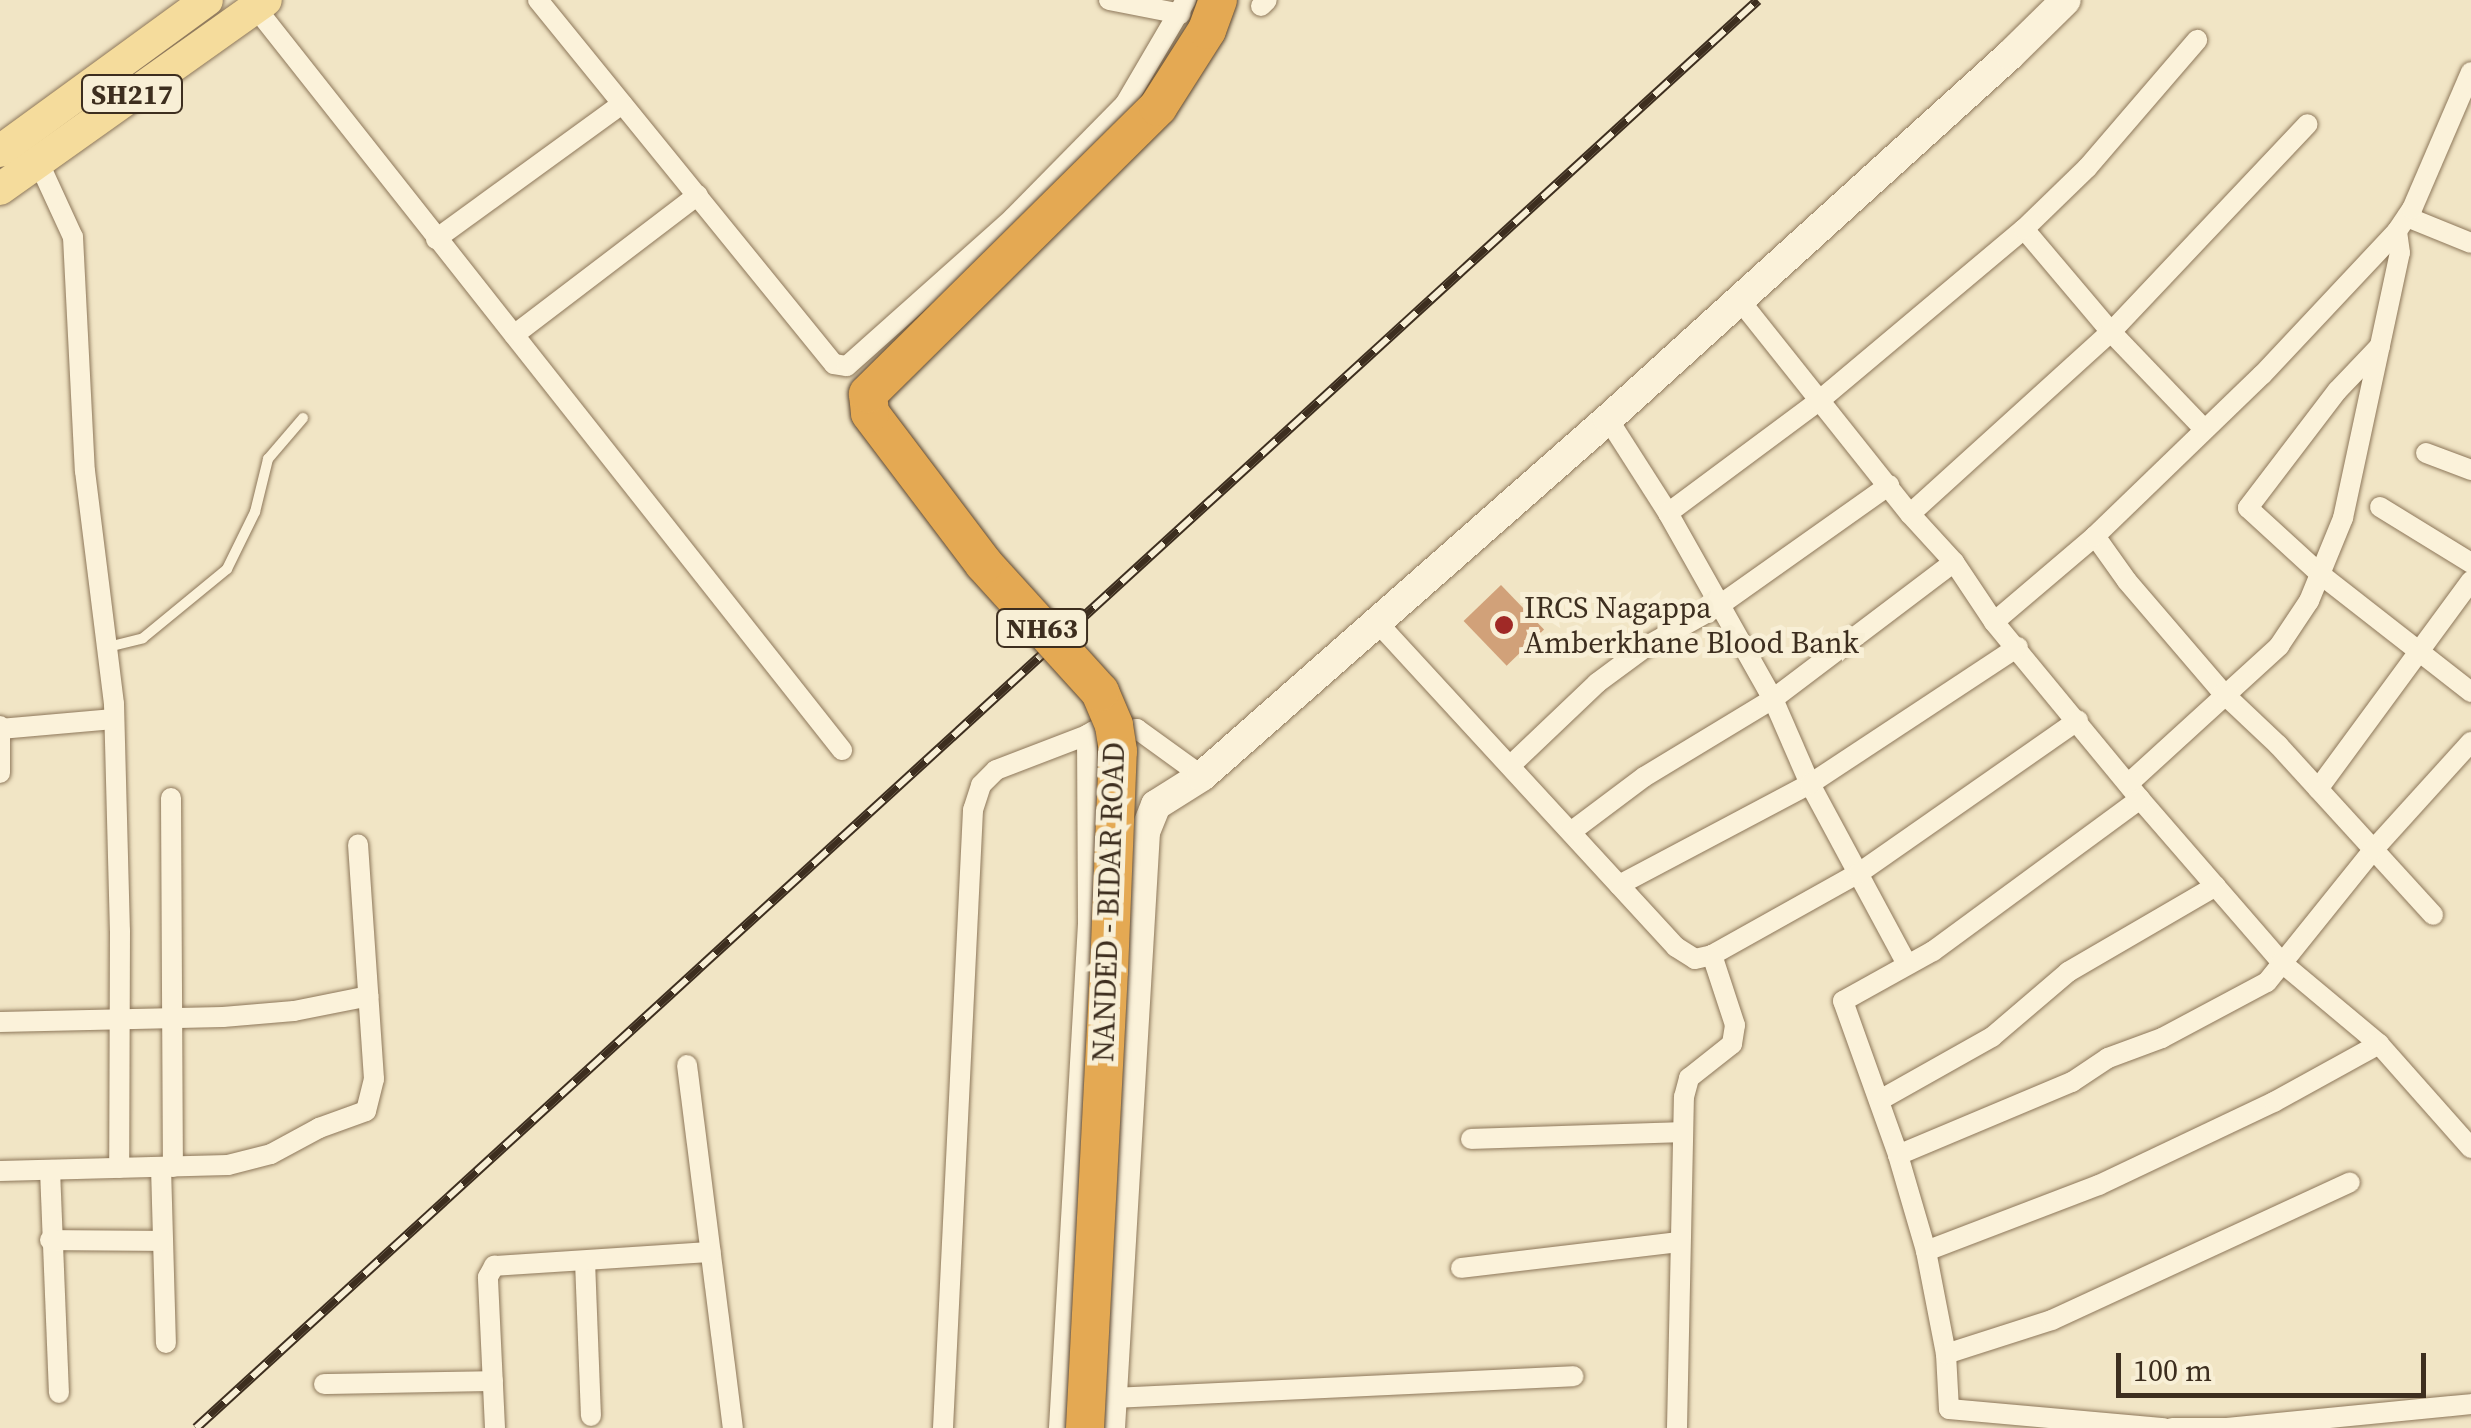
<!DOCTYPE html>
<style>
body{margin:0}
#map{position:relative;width:2471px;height:1428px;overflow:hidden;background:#f1e5c5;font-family:"Source Serif 4",serif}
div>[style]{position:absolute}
.building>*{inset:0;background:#d1a179;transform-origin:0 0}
.roads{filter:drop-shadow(0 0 2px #8d775a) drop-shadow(0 0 2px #8d775a)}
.lane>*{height:10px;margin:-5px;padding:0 5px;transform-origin:5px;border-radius:5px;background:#fbf2da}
.street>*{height:20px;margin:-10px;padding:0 10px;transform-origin:10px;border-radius:10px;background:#fbf2da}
.secondary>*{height:30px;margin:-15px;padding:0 15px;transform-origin:15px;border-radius:15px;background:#fbf2da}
.primary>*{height:32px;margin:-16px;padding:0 16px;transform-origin:16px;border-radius:16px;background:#f5dc9c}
.rail>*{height:10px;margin-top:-5px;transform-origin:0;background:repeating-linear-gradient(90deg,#f8efd6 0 19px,#3d2e1f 0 38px);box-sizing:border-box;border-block:2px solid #3d2e1f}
.bridges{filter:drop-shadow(0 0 2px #5b452e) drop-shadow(0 0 2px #5b452e)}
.highway-bridge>*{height:38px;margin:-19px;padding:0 19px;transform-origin:19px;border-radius:19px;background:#e4a953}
.dots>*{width:28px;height:28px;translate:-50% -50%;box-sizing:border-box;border:5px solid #f8efd6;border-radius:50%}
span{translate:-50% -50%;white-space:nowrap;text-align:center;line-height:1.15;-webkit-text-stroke:10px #f8efd6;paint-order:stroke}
.shield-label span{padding:2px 8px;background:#f8efd6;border:2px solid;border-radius:8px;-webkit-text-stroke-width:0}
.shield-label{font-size:28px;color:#3d2e1f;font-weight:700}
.poi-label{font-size:30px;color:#3d2e1f}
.left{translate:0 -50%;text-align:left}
.street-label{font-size:30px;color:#3d2e1f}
.scale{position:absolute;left:2116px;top:1353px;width:310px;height:45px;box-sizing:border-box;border:5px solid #3d2e1f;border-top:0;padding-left:12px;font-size:30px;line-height:35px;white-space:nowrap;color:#3d2e1f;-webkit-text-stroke:8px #f8efd6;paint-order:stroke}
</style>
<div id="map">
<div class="building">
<i style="left:1501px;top:585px;width:62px;height:52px;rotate:46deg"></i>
</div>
<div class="roads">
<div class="lane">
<i style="left:108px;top:647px;width:36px;rotate:-14deg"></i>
<i style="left:143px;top:638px;width:109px;rotate:-39.4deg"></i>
<i style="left:227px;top:569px;width:64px;rotate:-63.8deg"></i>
<i style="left:255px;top:512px;width:55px;rotate:-76.2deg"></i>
<i style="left:268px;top:459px;width:54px;rotate:-49.5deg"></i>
</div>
<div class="street">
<i style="left:538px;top:0;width:469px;rotate:50.9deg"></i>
<i style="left:834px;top:364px;width:13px;rotate:9deg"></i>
<i style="left:847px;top:366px;width:222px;rotate:-41.7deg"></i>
<i style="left:1013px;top:218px;width:160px;rotate:-45.5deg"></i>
<i style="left:1125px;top:104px;width:121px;rotate:-59.6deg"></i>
<i style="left:1109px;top:0;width:73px;rotate:11deg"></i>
<i style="left:1261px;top:6px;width:8px;rotate:-45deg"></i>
<i style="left:255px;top:7px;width:947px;rotate:51.69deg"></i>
<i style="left:38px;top:161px;width:84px;rotate:65.3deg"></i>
<i style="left:73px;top:237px;width:234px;rotate:87.1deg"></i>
<i style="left:85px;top:471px;width:235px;rotate:82.9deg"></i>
<i style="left:114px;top:704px;width:227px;rotate:88.5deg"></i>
<i style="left:120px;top:931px;width:237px;rotate:90.2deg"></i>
<i style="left:2407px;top:217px;width:69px;rotate:22.1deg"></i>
<i style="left:2024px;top:229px;width:135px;rotate:49.8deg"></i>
<i style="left:2111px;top:332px;width:134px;rotate:46.2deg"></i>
<i style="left:436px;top:239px;width:230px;rotate:-36deg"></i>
<i style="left:1738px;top:298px;width:276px;rotate:51.5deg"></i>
<i style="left:1910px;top:514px;width:65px;rotate:47.5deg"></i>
<i style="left:1954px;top:562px;width:72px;rotate:56.3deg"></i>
<i style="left:1994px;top:622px;width:229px;rotate:50.5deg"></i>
<i style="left:2140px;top:799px;width:216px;rotate:49.1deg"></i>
<i style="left:2281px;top:962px;width:128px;rotate:39.9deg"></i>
<i style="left:2379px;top:1044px;width:139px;rotate:48.5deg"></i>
<i style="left:514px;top:335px;width:231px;rotate:-37.3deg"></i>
<i style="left:2380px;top:346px;width:62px;rotate:133.7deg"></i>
<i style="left:2337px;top:391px;width:147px;rotate:127.3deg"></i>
<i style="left:2248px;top:508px;width:98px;rotate:42.5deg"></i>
<i style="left:2320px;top:574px;width:192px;rotate:38deg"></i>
<i style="left:1608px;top:419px;width:112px;rotate:57.4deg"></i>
<i style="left:1668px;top:513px;width:214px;rotate:60.6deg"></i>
<i style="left:1773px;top:699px;width:93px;rotate:66.5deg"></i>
<i style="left:1810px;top:784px;width:204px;rotate:61.7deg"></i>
<i style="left:2426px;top:453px;width:48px;rotate:20.7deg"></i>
<i style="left:2380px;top:507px;width:107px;rotate:31.6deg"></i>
<i style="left:1668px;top:513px;width:189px;rotate:-36.6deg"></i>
<i style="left:1820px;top:400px;width:266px;rotate:-40deg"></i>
<i style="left:2024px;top:229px;width:88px;rotate:-44.1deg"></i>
<i style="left:2087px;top:168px;width:169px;rotate:-49.3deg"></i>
<i style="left:1910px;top:514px;width:271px;rotate:-42.2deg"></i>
<i style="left:2111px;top:332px;width:286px;rotate:-46.6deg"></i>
<i style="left:2095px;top:536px;width:55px;rotate:54.6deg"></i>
<i style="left:2127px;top:581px;width:148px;rotate:49.4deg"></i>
<i style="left:2223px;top:693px;width:76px;rotate:43.4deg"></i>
<i style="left:2278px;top:745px;width:230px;rotate:47.6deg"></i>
<i style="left:1377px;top:622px;width:442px;rotate:47.4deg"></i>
<i style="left:1676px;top:947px;width:22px;rotate:32deg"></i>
<i style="left:1695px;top:959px;width:17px;rotate:-13deg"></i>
<i style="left:1712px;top:955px;width:168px;rotate:-29.2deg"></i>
<i style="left:1859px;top:873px;width:267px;rotate:-34.9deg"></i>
<i style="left:1994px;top:622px;width:133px;rotate:-40.4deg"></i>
<i style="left:2095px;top:536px;width:232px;rotate:-44deg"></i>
<i style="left:2262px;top:375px;width:197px;rotate:-46.8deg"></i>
<i style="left:2397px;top:231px;width:27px;rotate:-56deg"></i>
<i style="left:2412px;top:209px;width:149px;rotate:-66.7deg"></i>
<i style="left:0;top:726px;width:47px;rotate:90deg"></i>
<i style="left:0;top:729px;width:114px;rotate:-5deg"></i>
<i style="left:1511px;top:765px;width:119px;rotate:-43.6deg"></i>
<i style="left:1597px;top:683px;width:62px;rotate:-36.5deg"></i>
<i style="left:1647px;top:646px;width:80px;rotate:-29.1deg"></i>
<i style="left:1717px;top:607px;width:211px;rotate:-35.3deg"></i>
<i style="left:2128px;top:784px;width:205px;rotate:-42.4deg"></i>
<i style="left:2279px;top:646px;width:54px;rotate:-56.3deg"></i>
<i style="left:2309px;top:601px;width:90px;rotate:-67.7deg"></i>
<i style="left:2343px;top:518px;width:271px;rotate:-77.9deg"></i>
<i style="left:2400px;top:253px;width:22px;rotate:-98deg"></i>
<i style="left:2318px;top:789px;width:258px;rotate:-53.7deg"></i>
<i style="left:171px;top:798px;width:369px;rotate:89.7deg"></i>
<i style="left:2140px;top:799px;width:257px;rotate:143.7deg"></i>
<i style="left:1933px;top:951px;width:103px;rotate:150.9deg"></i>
<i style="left:1843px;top:1001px;width:164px;rotate:70.3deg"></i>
<i style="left:1898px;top:1155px;width:100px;rotate:73.7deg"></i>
<i style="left:1926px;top:1251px;width:105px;rotate:79deg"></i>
<i style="left:1946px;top:1354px;width:55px;rotate:86.9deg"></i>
<i style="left:1949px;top:1409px;width:216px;rotate:5.1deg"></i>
<i style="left:1572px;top:831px;width:90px;rotate:-36.9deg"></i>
<i style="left:1644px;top:777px;width:151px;rotate:-31.2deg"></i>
<i style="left:1773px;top:699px;width:227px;rotate:-37.1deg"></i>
<i style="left:1619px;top:885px;width:216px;rotate:-27.9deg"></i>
<i style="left:1810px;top:784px;width:249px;rotate:-33.4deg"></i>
<i style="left:0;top:1022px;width:223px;rotate:-1.3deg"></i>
<i style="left:223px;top:1017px;width:71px;rotate:-4.8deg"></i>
<i style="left:294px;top:1011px;width:76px;rotate:-11.3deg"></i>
<i style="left:687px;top:1065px;width:366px;rotate:82.8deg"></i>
<i style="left:1880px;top:1100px;width:129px;rotate:-29.4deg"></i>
<i style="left:1992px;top:1037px;width:100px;rotate:-40.5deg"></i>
<i style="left:2068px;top:972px;width:171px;rotate:-30.2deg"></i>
<i style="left:1471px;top:1139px;width:212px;rotate:-1.9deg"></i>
<i style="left:1898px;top:1155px;width:189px;rotate:-22.8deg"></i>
<i style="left:2072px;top:1082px;width:43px;rotate:-33.7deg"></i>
<i style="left:2108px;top:1058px;width:58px;rotate:-20.3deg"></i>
<i style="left:2162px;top:1038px;width:119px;rotate:-28.1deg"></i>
<i style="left:2267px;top:982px;width:169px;rotate:-51.2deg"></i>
<i style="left:2373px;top:850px;width:146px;rotate:-47.8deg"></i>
<i style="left:161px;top:1167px;width:176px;rotate:88.4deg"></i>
<i style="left:50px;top:1170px;width:223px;rotate:87.7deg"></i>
<i style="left:0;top:1171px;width:228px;rotate:-1.5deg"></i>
<i style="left:228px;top:1165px;width:44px;rotate:-14.3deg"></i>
<i style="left:271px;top:1154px;width:55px;rotate:-28.4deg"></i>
<i style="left:319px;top:1128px;width:50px;rotate:-19.9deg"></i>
<i style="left:366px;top:1111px;width:33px;rotate:-76deg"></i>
<i style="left:374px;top:1079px;width:235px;rotate:-93.9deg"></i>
<i style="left:50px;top:1240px;width:112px;rotate:0.5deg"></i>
<i style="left:1926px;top:1251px;width:185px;rotate:-20.9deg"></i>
<i style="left:2099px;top:1185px;width:194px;rotate:-25.4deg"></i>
<i style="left:2274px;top:1102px;width:120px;rotate:-28.9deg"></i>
<i style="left:585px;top:1261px;width:155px;rotate:87.8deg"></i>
<i style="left:1461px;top:1268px;width:220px;rotate:-6.8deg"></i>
<i style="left:1946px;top:1354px;width:111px;rotate:-17.8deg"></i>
<i style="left:2052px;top:1320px;width:328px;rotate:-24.8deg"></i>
<i style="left:324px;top:1384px;width:169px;rotate:-1deg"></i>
<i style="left:1112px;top:1398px;width:462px;rotate:-2.7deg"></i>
<i style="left:495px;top:1428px;width:151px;rotate:-92.7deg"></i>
<i style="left:488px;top:1277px;width:13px;rotate:-61deg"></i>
<i style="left:494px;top:1266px;width:217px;rotate:-3.7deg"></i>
<i style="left:943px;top:1428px;width:619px;rotate:-87.22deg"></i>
<i style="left:973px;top:810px;width:26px;rotate:-72deg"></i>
<i style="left:981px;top:785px;width:21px;rotate:-45deg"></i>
<i style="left:996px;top:770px;width:97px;rotate:-21deg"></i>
<i style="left:1059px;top:1428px;width:505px;rotate:-86.71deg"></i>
<i style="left:1088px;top:924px;width:189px;rotate:-90.3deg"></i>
<i style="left:1087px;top:735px;width:8px;rotate:-30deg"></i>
<i style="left:1094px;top:731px;width:43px;rotate:-2.7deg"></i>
<i style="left:1137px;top:729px;width:80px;rotate:35.9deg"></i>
<i style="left:1677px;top:1428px;width:331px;rotate:-88.8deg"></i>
<i style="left:1684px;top:1097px;width:20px;rotate:-75deg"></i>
<i style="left:1689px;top:1078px;width:55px;rotate:-38.3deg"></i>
<i style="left:1732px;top:1044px;width:19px;rotate:-81deg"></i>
<i style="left:1735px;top:1025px;width:74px;rotate:-108.2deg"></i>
<i style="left:2172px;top:1428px;width:55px"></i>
<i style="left:2227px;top:1428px;width:245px;rotate:-5.6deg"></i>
</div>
<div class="secondary">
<i style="left:1110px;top:1428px;width:597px;rotate:-86.64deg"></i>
<i style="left:1145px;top:832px;width:29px;rotate:-68deg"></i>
<i style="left:1156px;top:805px;width:54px;rotate:-32.2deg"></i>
<i style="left:1202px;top:776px;width:541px;rotate:-41.33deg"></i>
<i style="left:1608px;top:419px;width:542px;rotate:-42.16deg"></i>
<i style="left:2010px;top:55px;width:78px;rotate:-44.5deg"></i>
</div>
<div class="primary">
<i style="left:0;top:151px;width:256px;rotate:-36.1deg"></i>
<i style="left:0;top:189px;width:326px;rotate:-35.4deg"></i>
</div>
</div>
<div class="rail">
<i style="left:196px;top:1428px;width:2116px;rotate:-42.43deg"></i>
</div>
<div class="bridges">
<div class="highway-bridge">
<i style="left:1085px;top:1428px;width:458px;rotate:-87deg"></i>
<i style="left:1109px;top:971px;width:220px;rotate:-87.7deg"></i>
<i style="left:1118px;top:751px;width:26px;rotate:-99deg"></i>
<i style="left:1114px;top:725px;width:36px;rotate:-113deg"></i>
<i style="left:1100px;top:692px;width:173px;rotate:-132.2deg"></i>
<i style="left:984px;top:564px;width:189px;rotate:-127.1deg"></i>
<i style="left:870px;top:413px;width:19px;rotate:-96deg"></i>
<i style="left:868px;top:394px;width:408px;rotate:-44.7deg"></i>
<i style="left:1158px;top:107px;width:91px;rotate:-57.5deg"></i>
<i style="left:1207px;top:30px;width:32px;rotate:-70deg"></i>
</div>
</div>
<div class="dots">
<i style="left:1504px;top:625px;background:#a02926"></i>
</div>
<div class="shield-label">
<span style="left:132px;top:94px">SH217</span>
<span style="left:1042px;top:628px">NH63</span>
</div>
<div class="poi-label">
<span class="left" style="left:1524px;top:625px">IRCS Nagappa<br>Amberkhane Blood Bank</span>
</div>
<div class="street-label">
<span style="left:1109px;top:902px;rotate:-88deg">NANDED - BIDAR ROAD</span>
</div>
<div class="scale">100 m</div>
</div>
